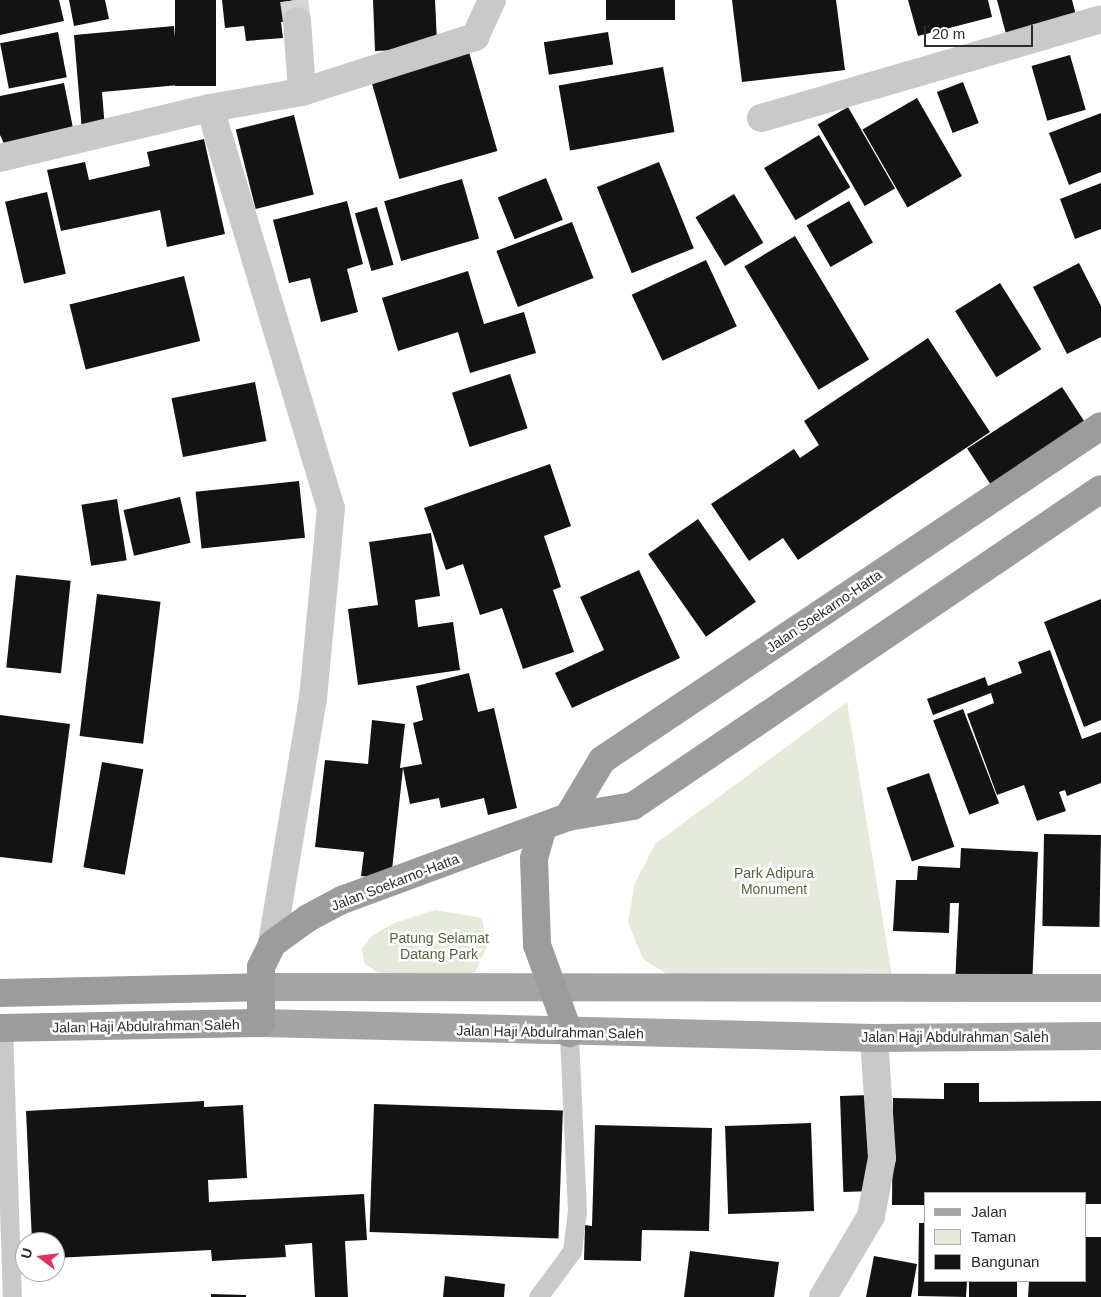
<!DOCTYPE html>
<style>
body{margin:0}
#map{position:relative;width:1101px;height:1297px;overflow:hidden;background:#fff;font-family:Helvetica,sans-serif}
div>[style]{position:absolute}
.green>*{inset:0;background:#e5eada}
.building>*{inset:0;background:#131313;transform-origin:0 0}
.minor-tunnel>*{height:28px;margin-top:-14px;transform-origin:0;background:repeating-linear-gradient(90deg,#d5d5d5 0 28px,transparent 0 42px)}
.service>*{height:19px;margin:-9.5px;padding:0 9.5px;transform-origin:9.5px;border-radius:9.5px;background:#c9c9c9}
.minor>*{height:28px;margin:-14px;padding:0 14px;transform-origin:14px;border-radius:14px;background:#c9c9c9}
.primary>*{height:28px;margin:-14px;padding:0 14px;transform-origin:14px;border-radius:14px;background:#a4a4a4}
.trunk>*{height:28px;margin:-14px;padding:0 14px;transform-origin:14px;border-radius:14px;background:#9c9c9c}
span{translate:-50% -50%;white-space:nowrap;text-align:center;line-height:1.15;-webkit-text-stroke:5px #fff;paint-order:stroke}
.street-label{font-size:14px;color:#2c2c2c}
.park-label{font-size:14px;color:#56663c}
.legend{position:absolute;left:924px;top:1192px;width:162px;height:90px;box-sizing:border-box;background:#fff;border:1px solid #ababab;margin:0;padding:6px 9px;list-style:none;font-size:15px;color:#2c2c2c}
.legend li{display:flex;align-items:center;gap:10px;height:25px}
.legend b{width:25px;border:1px solid #ababab}
.north{position:absolute;left:15px;top:1232px;width:50px;height:50px;box-sizing:border-box;background:#fff;border:1px solid #ababab;border-radius:50%;rotate:285deg;font-size:14px;font-weight:700;line-height:20px;text-align:center;color:#2c2c2c}
.north::after{content:'';display:block;margin:auto;width:18px;height:22px;background:#de345c;clip-path:polygon(50% 0,100% 100%,50% 72%,0 100%)}
.scale{position:absolute;left:924px;top:25px;width:109px;height:22px;box-sizing:border-box;border:2px solid #2c2c2c;border-top:0;padding-left:6px;font-size:15px;line-height:18px;white-space:nowrap;color:#2c2c2c;-webkit-text-stroke:4px #fff;paint-order:stroke}
</style>
<div id="map">
<div class="green">
<i style="clip-path:polygon(847px 702px,894px 988px,672px 977px,643px 959px,628px 922px,635px 883px,655px 844px)"></i>
<i style="clip-path:polygon(435px 910px,482px 918px,487px 947px,475px 972px,453px 980px,401px 979px,378px 973px,364px 963px,362px 948px,372px 936px,394px 923px)"></i>
</div>
<div class="building">
<i style="clip-path:polygon(0 0,59px 0,64px 21px,0 35px)"></i>
<i style="clip-path:polygon(69px 0,105px 0,109px 19px,74px 26px)"></i>
<i style="left:175px;top:0;width:41px;height:86px"></i>
<i style="clip-path:polygon(222px 0,306px 0,307px 20px,281px 22px,283px 38px,246px 41px,244px 26px,225px 28px)"></i>
<i style="clip-path:polygon(373px 0,435px 0,437px 42px,423px 49px,375px 51px)"></i>
<i style="left:606px;top:0;width:69px;height:20px"></i>
<i style="clip-path:polygon(732px 0,836px 0,845px 70px,742px 82px)"></i>
<i style="clip-path:polygon(908px 0,988px 0,992px 17px,918px 36px)"></i>
<i style="clip-path:polygon(997px 0,1072px 0,1076px 15px,1006px 34px)"></i>
<i style="clip-path:polygon(174px 26px,179px 85px,102px 92px,105px 129px,82px 131px,74px 35px)"></i>
<i style="left:58px;top:32px;width:46px;height:59px;rotate:79deg"></i>
<i style="left:608px;top:32px;width:33px;height:65px;rotate:81deg"></i>
<i style="left:469px;top:52px;width:103px;height:102px;rotate:74deg"></i>
<i style="left:1070px;top:55px;width:57px;height:40px;rotate:74deg"></i>
<i style="left:663px;top:67px;width:66px;height:106px;rotate:80deg"></i>
<i style="left:963px;top:82px;width:44px;height:28px;rotate:69deg"></i>
<i style="clip-path:polygon(64px 83px,74px 133px,6px 148px,0 135px,0 96px)"></i>
<i style="left:917px;top:98px;width:90px;height:63px;rotate:60deg"></i>
<i style="left:848px;top:107px;width:94px;height:35px;rotate:60deg"></i>
<i style="clip-path:polygon(1101px 113px,1101px 172px,1069px 185px,1049px 133px)"></i>
<i style="left:294px;top:115px;width:82px;height:60px;rotate:76deg"></i>
<i style="left:819px;top:135px;width:61px;height:64px;rotate:59deg"></i>
<i style="clip-path:polygon(204px 139px,225px 234px,167px 247px,160px 210px,61px 231px,47px 170px,85px 162px,89px 180px,150px 166px,147px 152px)"></i>
<i style="left:659px;top:162px;width:93px;height:67px;rotate:68deg"></i>
<i style="left:546px;top:178px;width:45px;height:52px;rotate:68deg"></i>
<i style="left:462px;top:179px;width:62px;height:81px;rotate:74deg"></i>
<i style="clip-path:polygon(1101px 183px,1101px 229px,1075px 239px,1060px 199px)"></i>
<i style="left:47px;top:192px;width:84px;height:43px;rotate:77deg"></i>
<i style="left:734px;top:194px;width:57px;height:45px;rotate:59deg"></i>
<i style="clip-path:polygon(347px 201px,363px 264px,347px 269px,358px 312px,321px 322px,310px 278px,289px 283px,273px 220px)"></i>
<i style="left:849px;top:201px;width:48px;height:49px;rotate:60deg"></i>
<i style="left:377px;top:207px;width:60px;height:23px;rotate:74deg"></i>
<i style="left:572px;top:222px;width:60px;height:81px;rotate:69deg"></i>
<i style="left:795px;top:236px;width:144px;height:59px;rotate:59deg"></i>
<i style="left:706px;top:260px;width:73px;height:82px;rotate:65deg"></i>
<i style="clip-path:polygon(1079px 263px,1101px 306px,1101px 337px,1067px 354px,1033px 287px)"></i>
<i style="clip-path:polygon(468px 271px,484px 324px,524px 312px,536px 353px,470px 373px,458px 332px,398px 351px,382px 298px)"></i>
<i style="left:184px;top:276px;width:67px;height:118px;rotate:76deg"></i>
<i style="left:1000px;top:283px;width:78px;height:53px;rotate:58deg"></i>
<i style="clip-path:polygon(928px 338px,990px 432px,798px 560px,783px 538px,749px 561px,711px 504px,794px 449px,800px 458px,819px 445px,804px 421px)"></i>
<i style="left:510px;top:374px;width:57px;height:61px;rotate:72deg"></i>
<i style="left:255px;top:382px;width:60px;height:85px;rotate:79deg"></i>
<i style="left:1062px;top:387px;width:48px;height:113px;rotate:57deg"></i>
<i style="clip-path:polygon(550px 464px,571px 526px,544px 536px,561px 587px,553px 590px,574px 652px,523px 669px,502px 608px,480px 615px,463px 564px,446px 570px,424px 508px)"></i>
<i style="left:299px;top:481px;width:57px;height:104px;rotate:84deg"></i>
<i style="left:180px;top:497px;width:47px;height:58px;rotate:77deg"></i>
<i style="left:117px;top:499px;width:62px;height:36px;rotate:81deg"></i>
<i style="left:698px;top:519px;width:101px;height:61px;rotate:55deg"></i>
<i style="clip-path:polygon(431px 533px,440px 596px,415px 600px,418px 627px,453px 622px,460px 670px,358px 685px,348px 609px,378px 605px,369px 542px)"></i>
<i style="clip-path:polygon(639px 570px,680px 658px,572px 708px,555px 673px,604px 650px,580px 597px)"></i>
<i style="left:16px;top:575px;width:55px;height:93px;rotate:6deg"></i>
<i style="left:97px;top:594px;width:64px;height:143px;rotate:7deg"></i>
<i style="clip-path:polygon(1101px 599px,1101px 720px,1084px 727px,1044px 622px)"></i>
<i style="clip-path:polygon(1050px 650px,1082px 739px,1101px 732px,1101px 783px,1067px 796px,1065px 790px,1059px 792px,1066px 811px,1037px 821px,1024px 785px,997px 795px,967px 714px,994px 703px,991px 693px,933px 715px,927px 699px,985px 677px,988px 686px,1022px 673px,1018px 662px)"></i>
<i style="clip-path:polygon(469px 673px,478px 712px,494px 708px,517px 808px,488px 815px,484px 798px,441px 808px,439px 798px,410px 804px,403px 768px,391px 879px,361px 876px,364px 852px,315px 847px,325px 760px,368px 764px,372px 720px,405px 724px,400px 768px,422px 764px,413px 723px,423px 720px,416px 686px)"></i>
<i style="left:963px;top:709px;width:101px;height:32px;rotate:69deg"></i>
<i style="clip-path:polygon(0 715px,70px 724px,52px 863px,0 857px)"></i>
<i style="left:102px;top:762px;width:42px;height:107px;rotate:10deg"></i>
<i style="left:929px;top:773px;width:78px;height:45px;rotate:71deg"></i>
<i style="left:1044px;top:834px;width:57px;height:92px;rotate:1deg"></i>
<i style="clip-path:polygon(961px 848px,1038px 852px,1032px 987px,955px 984px,959px 903px,950px 903px,949px 933px,893px 931px,896px 880px,917px 880px,918px 866px,960px 868px)"></i>
<i style="clip-path:polygon(944px 1083px,979px 1083px,979px 1102px,1101px 1101px,1101px 1204px,1085px 1204px,1085px 1193px,925px 1193px,925px 1205px,892px 1205px,893px 1098px,944px 1099px)"></i>
<i style="left:869px;top:1095px;width:96px;height:29px;rotate:88deg"></i>
<i style="clip-path:polygon(204px 1101px,204px 1107px,243px 1105px,247px 1178px,208px 1180px,209px 1202px,364px 1194px,367px 1240px,345px 1241px,348px 1297px,315px 1297px,312px 1243px,285px 1245px,286px 1257px,212px 1261px,211px 1250px,55px 1258px,55px 1242px,32px 1242px,26px 1111px)"></i>
<i style="left:374px;top:1104px;width:189px;height:128px;rotate:2deg"></i>
<i style="left:811px;top:1123px;width:88px;height:86px;rotate:88deg"></i>
<i style="clip-path:polygon(595px 1125px,712px 1128px,709px 1231px,642px 1230px,641px 1261px,584px 1260px,585px 1225px,592px 1226px)"></i>
<i style="clip-path:polygon(919px 1223px,925px 1223px,925px 1281px,967px 1281px,966px 1297px,918px 1296px)"></i>
<i style="clip-path:polygon(1085px 1237px,1101px 1237px,1101px 1297px,1028px 1297px,1029px 1281px,1085px 1281px)"></i>
<i style="clip-path:polygon(690px 1251px,779px 1262px,774px 1297px,684px 1297px)"></i>
<i style="clip-path:polygon(874px 1256px,917px 1264px,911px 1297px,866px 1297px)"></i>
<i style="clip-path:polygon(445px 1276px,505px 1284px,504px 1297px,443px 1297px)"></i>
<i style="left:969px;top:1281px;width:48px;height:16px"></i>
<i style="clip-path:polygon(211px 1294px,246px 1295px,246px 1297px,211px 1297px)"></i>
</div>
<div class="minor-tunnel">
<i style="left:294px;top:0;width:21px;rotate:82deg"></i>
</div>
<div class="service">
<i style="left:3px;top:1028px;width:269px;rotate:88.1deg"></i>
<i style="left:538px;top:1297px;width:57px;rotate:-53.5deg"></i>
<i style="left:572px;top:1251px;width:39px;rotate:-83deg"></i>
<i style="left:577px;top:1212px;width:179px;rotate:-92.6deg"></i>
</div>
<div class="minor">
<i style="left:302px;top:92px;width:182px;rotate:-17.6deg"></i>
<i style="left:475px;top:37px;width:41px;rotate:-65.3deg"></i>
<i style="left:210px;top:108px;width:418px;rotate:73.2deg"></i>
<i style="left:331px;top:508px;width:191px;rotate:95.4deg"></i>
<i style="left:313px;top:698px;width:249px;rotate:99.5deg"></i>
<i style="left:761px;top:118px;width:354px;rotate:-16.2deg"></i>
<i style="left:0;top:158px;width:216px;rotate:-13.4deg"></i>
<i style="left:210px;top:108px;width:93px;rotate:-9.9deg"></i>
<i style="left:302px;top:92px;width:71px;rotate:-94deg"></i>
<i style="left:823px;top:1297px;width:94px;rotate:-59.3deg"></i>
<i style="left:871px;top:1216px;width:59px;rotate:-79.3deg"></i>
<i style="left:882px;top:1158px;width:120px;rotate:-93.8deg"></i>
</div>
<div class="primary">
<i style="left:259px;top:987px;width:842px;rotate:0.07deg"></i>
<i style="left:261px;top:1023px;width:613px;rotate:1.4deg"></i>
<i style="left:874px;top:1038px;width:227px;rotate:-0.5deg"></i>
</div>
<div class="trunk">
<i style="left:568px;top:817px;width:66px;rotate:-59.2deg"></i>
<i style="left:602px;top:760px;width:600px;rotate:-33.8deg"></i>
<i style="left:543px;top:827px;width:32px;rotate:106deg"></i>
<i style="left:534px;top:858px;width:87px;rotate:88deg"></i>
<i style="left:537px;top:945px;width:94px;rotate:70deg"></i>
<i style="left:0;top:993px;width:259px;rotate:-1.3deg"></i>
<i style="left:0;top:1028px;width:261px;rotate:-1.1deg"></i>
<i style="left:261px;top:1023px;width:56px;rotate:-90deg"></i>
<i style="left:261px;top:967px;width:25px;rotate:-64deg"></i>
<i style="left:272px;top:944px;width:44px;rotate:-35.8deg"></i>
<i style="left:308px;top:918px;width:38px;rotate:-28deg"></i>
<i style="left:342px;top:900px;width:241px;rotate:-20.2deg"></i>
<i style="left:568px;top:817px;width:66px;rotate:-9.6deg"></i>
<i style="left:633px;top:806px;width:565px;rotate:-34.11deg"></i>
</div>
<div class="street-label">
<span style="left:824px;top:611px;rotate:-34deg">Jalan Soekarno-Hatta</span>
<span style="left:395px;top:882px;rotate:-21deg">Jalan Soekarno-Hatta</span>
<span style="left:146px;top:1026px;rotate:-1deg">Jalan Haji Abdulrahman Saleh</span>
<span style="left:550px;top:1032px;rotate:1deg">Jalan Haji Abdulrahman Saleh</span>
<span style="left:955px;top:1037px">Jalan Haji Abdulrahman Saleh</span>
</div>
<div class="park-label">
<span style="left:774px;top:881px">Park Adipura<br>Monument</span>
<span style="left:439px;top:946px">Patung Selamat<br>Datang Park</span>
</div>
<ul class="legend">
<li><b style="height:6px;background:#a4a4a4"></b>Jalan</li>
<li><b style="height:14px;background:#e5eada"></b>Taman</li>
<li><b style="height:14px;background:#131313"></b>Bangunan</li>
</ul>
<div class="north">U</div>
<div class="scale">20 m</div>
</div>
